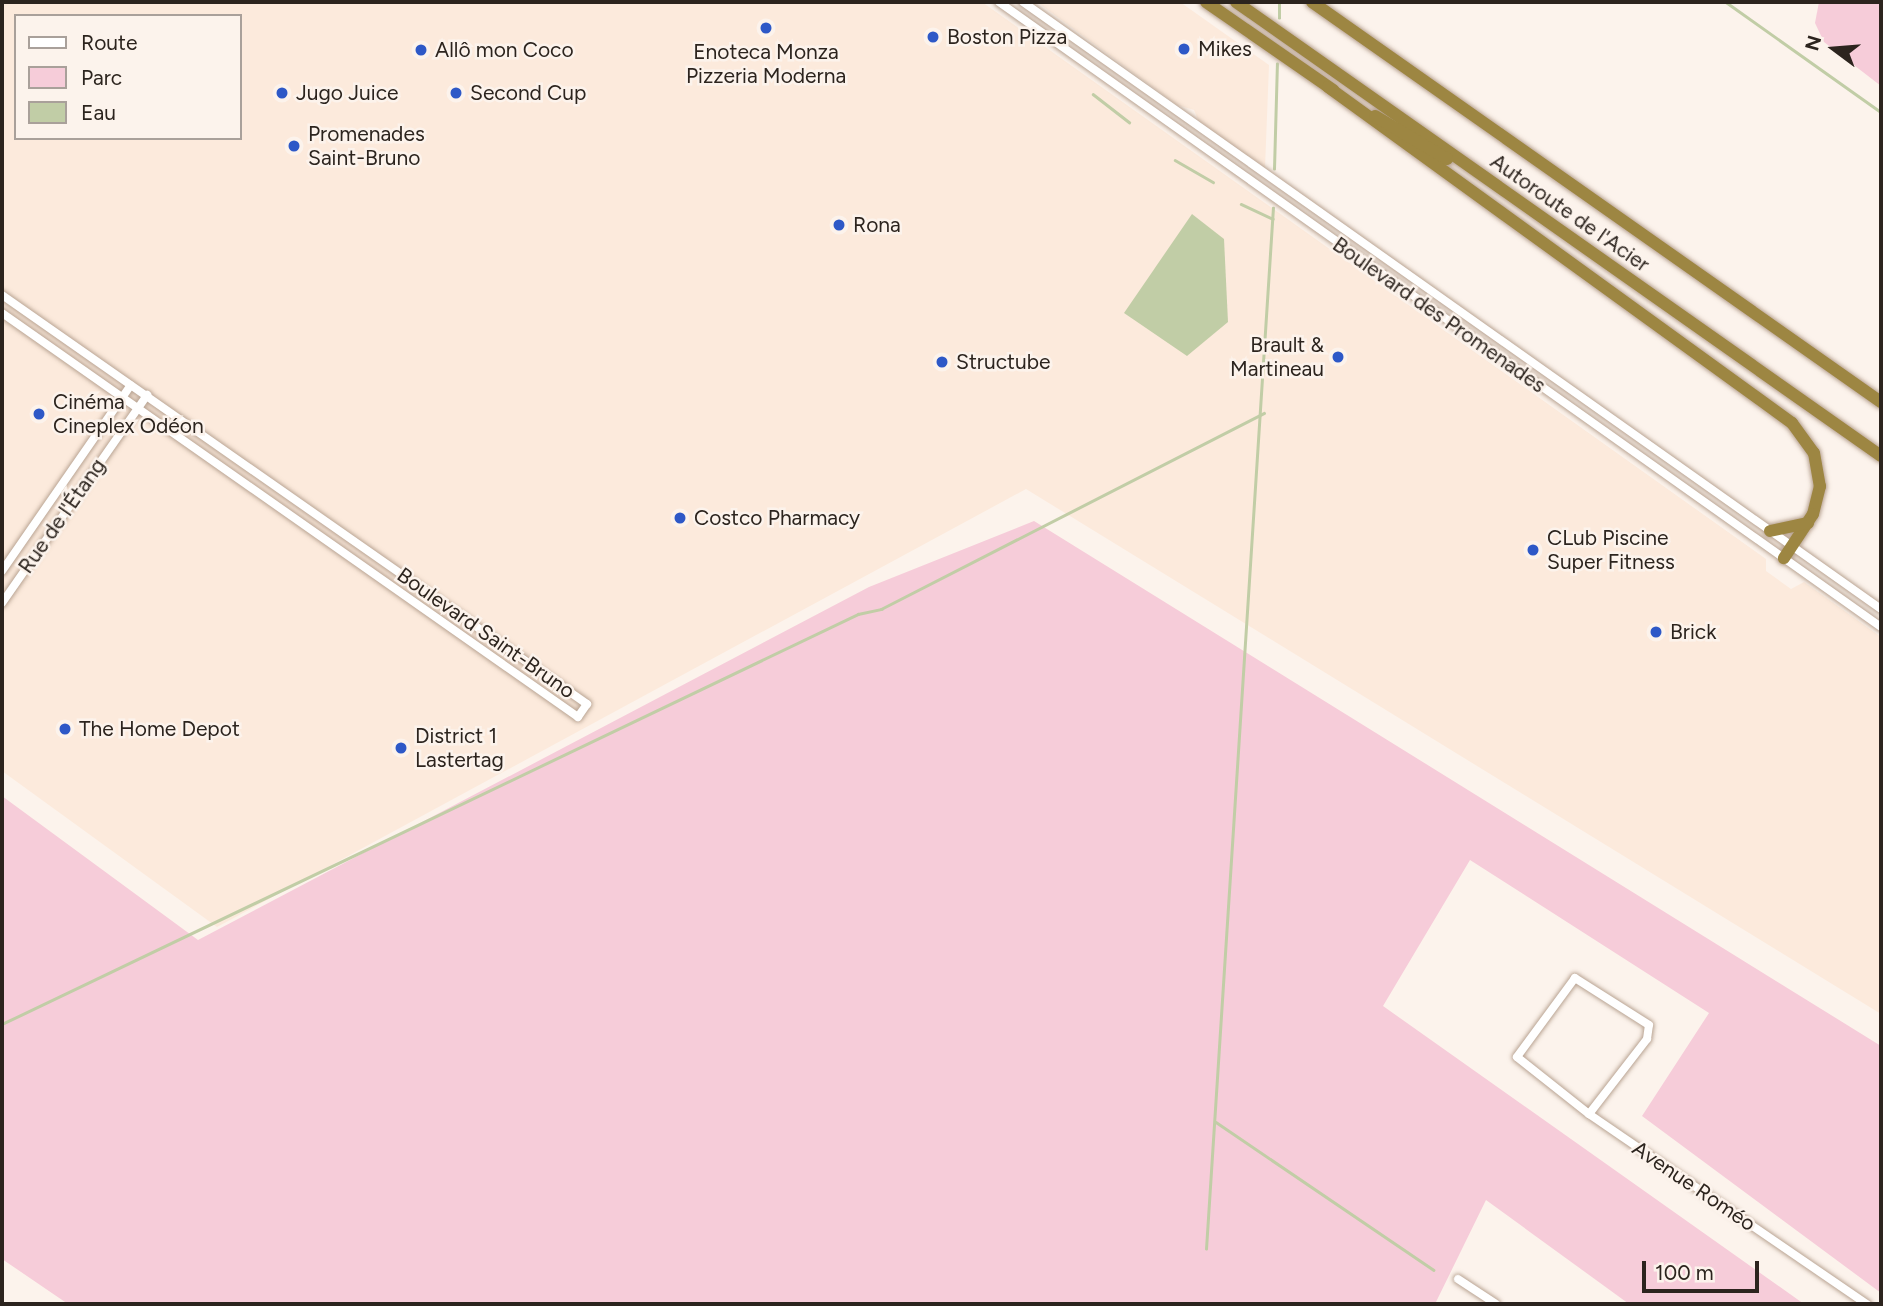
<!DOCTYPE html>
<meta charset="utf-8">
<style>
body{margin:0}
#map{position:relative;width:1883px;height:1306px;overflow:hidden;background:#fcf3ec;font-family:Figtree,sans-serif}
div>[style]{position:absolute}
.built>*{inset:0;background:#fceadc}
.green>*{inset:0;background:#f6ccd9}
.water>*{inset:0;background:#c1cda6}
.stream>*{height:2.5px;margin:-1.25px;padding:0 1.25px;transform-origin:1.25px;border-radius:1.25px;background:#c1cda6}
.roads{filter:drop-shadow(0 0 2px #b9a493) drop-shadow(0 0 2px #b9a493)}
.minor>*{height:8px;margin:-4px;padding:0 4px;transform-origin:4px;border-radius:4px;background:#fff}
.highway>*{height:12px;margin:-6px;padding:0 6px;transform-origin:6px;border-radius:6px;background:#9d8642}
.dots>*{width:19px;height:19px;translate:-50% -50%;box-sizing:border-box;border:4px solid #fcf3ec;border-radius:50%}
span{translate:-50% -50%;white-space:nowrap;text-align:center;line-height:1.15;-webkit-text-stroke:5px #fcf3ec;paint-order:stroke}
.poi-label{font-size:21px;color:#2c241e}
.left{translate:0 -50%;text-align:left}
.right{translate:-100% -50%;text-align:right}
.street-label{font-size:21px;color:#2c241e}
.frame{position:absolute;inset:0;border:4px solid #2c241e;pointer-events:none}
.legend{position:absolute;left:14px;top:14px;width:228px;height:126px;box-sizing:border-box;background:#fcf3ec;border:2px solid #a9a09a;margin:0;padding:9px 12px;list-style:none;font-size:21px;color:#2c241e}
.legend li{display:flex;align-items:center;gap:14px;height:35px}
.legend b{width:35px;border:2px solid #a9a09a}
.north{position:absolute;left:1799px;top:14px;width:70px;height:70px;-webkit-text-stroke:5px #fcf3ec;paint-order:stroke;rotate:286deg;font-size:19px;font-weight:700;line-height:28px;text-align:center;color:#2c241e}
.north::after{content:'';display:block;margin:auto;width:24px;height:32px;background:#2c241e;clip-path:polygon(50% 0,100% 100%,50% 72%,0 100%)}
.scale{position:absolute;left:1642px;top:1261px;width:117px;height:32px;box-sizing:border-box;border:4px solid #2c241e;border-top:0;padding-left:9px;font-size:21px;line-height:24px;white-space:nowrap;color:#2c241e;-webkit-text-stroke:5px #fcf3ec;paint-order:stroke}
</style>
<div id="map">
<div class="built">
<i style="clip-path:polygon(evenodd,2px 2px,982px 2px,1766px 559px,1766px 571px,1791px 589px,1804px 582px,1881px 637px,1881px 1014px,1026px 489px,217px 927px,2px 771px,2px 2px,16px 16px,240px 16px,240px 138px,16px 138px,16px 16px)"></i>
<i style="clip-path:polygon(1037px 2px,1180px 2px,1269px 65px,1265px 168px,1199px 122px,1194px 110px,1177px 105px)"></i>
</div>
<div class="green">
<i style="clip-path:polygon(1819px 2px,1881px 2px,1881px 86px,1824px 42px,1815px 23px)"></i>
<i style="clip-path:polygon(1034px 521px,1881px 1046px,1881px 1293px,1642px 1116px,1709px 1013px,1470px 860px,1383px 1006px,1804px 1304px,1629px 1304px,1486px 1200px,1435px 1304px,68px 1304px,2px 1259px,2px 796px,198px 940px,869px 587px)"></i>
</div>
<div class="water">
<i style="clip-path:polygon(1192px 214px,1224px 239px,1228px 322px,1187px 356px,1124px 313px)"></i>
</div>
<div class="stream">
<i style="left:1726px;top:2px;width:190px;rotate:35.4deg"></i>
<i style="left:1279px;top:18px;width:16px;rotate:-90deg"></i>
<i style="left:1093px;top:94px;width:46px;rotate:37.9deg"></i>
<i style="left:1175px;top:160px;width:44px;rotate:30.1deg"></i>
<i style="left:1274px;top:169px;width:105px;rotate:-88.4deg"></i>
<i style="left:1241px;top:204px;width:35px;rotate:25deg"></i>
<i style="left:2px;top:1024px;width:949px;rotate:-25.59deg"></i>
<i style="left:858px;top:614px;width:24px;rotate:-12deg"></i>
<i style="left:881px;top:609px;width:430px;rotate:-27.1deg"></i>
<i style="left:1216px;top:1122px;width:263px;rotate:34.2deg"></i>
<i style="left:1206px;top:1249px;width:1043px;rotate:-86.32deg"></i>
</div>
<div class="roads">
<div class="minor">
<i style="left:999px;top:2px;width:1081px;rotate:35.32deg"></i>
<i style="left:1023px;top:2px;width:1051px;rotate:35.28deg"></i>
<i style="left:2px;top:295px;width:714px;rotate:34.96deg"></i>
<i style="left:587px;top:704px;width:16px;rotate:125deg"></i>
<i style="left:578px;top:717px;width:704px;rotate:-144.95deg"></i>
<i style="left:2px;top:571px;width:226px;rotate:-55.3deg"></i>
<i style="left:2px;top:603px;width:254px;rotate:-55.1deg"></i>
<i style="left:1589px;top:1114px;width:95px;rotate:-52.3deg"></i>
<i style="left:1647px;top:1039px;width:14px;rotate:-82deg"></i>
<i style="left:1649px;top:1025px;width:88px;rotate:-147.6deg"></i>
<i style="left:1575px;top:978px;width:98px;rotate:126.3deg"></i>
<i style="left:1517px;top:1057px;width:92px;rotate:38.4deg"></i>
<i style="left:1589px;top:1114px;width:337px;rotate:34.4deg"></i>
<i style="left:1458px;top:1279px;width:45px;rotate:33.3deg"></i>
</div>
<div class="highway">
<i style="left:1206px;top:2px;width:155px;rotate:34.7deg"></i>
<i style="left:1236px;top:2px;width:789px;rotate:35.14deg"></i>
<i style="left:1312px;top:2px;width:696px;rotate:35.11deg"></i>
<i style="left:1328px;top:87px;width:573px;rotate:35.91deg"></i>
<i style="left:1792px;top:423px;width:37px;rotate:54deg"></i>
<i style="left:1814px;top:453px;width:34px;rotate:80deg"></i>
<i style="left:1820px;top:486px;width:29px;rotate:104deg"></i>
<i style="left:1813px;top:514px;width:53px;rotate:123.4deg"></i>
<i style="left:1375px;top:116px;width:84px;rotate:30.8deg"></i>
<i style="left:1770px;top:531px;width:39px;rotate:-12deg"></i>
</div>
</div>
<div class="dots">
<i style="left:766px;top:28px;background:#2d58c7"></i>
<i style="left:933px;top:37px;background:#2d58c7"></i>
<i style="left:1184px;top:49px;background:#2d58c7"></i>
<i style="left:421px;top:50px;background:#2d58c7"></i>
<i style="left:282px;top:93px;background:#2d58c7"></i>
<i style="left:456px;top:93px;background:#2d58c7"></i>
<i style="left:294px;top:146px;background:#2d58c7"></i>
<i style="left:839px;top:225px;background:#2d58c7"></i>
<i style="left:1338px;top:357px;background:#2d58c7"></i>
<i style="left:942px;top:362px;background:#2d58c7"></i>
<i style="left:39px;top:414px;background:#2d58c7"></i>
<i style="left:680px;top:518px;background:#2d58c7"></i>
<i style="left:1533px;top:550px;background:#2d58c7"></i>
<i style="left:1656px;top:632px;background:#2d58c7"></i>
<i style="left:65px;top:729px;background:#2d58c7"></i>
<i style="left:401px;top:748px;background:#2d58c7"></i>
</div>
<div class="poi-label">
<span class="left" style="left:947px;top:37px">Boston Pizza</span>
<span class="left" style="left:1198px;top:49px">Mikes</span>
<span class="left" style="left:435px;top:50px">Allô mon Coco</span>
<span style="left:766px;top:64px">Enoteca Monza<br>Pizzeria Moderna</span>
<span class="left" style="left:296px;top:93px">Jugo Juice</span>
<span class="left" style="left:470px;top:93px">Second Cup</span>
<span class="left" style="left:308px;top:146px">Promenades<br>Saint-Bruno</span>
<span class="left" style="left:853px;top:225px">Rona</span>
<span class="right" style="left:1324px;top:357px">Brault &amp;<br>Martineau</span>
<span class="left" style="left:956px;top:362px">Structube</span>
<span class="left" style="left:53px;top:414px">Cinéma<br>Cineplex Odéon</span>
<span class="left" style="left:694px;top:518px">Costco Pharmacy</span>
<span class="left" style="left:1547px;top:550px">CLub Piscine<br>Super Fitness</span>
<span class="left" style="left:1670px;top:632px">Brick</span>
<span class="left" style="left:79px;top:729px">The Home Depot</span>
<span class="left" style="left:415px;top:748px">District 1<br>Lastertag</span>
</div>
<div class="street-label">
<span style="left:1570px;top:213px;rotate:35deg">Autoroute de l'Acier</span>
<span style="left:1439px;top:315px;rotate:35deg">Boulevard des Promenades</span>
<span style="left:62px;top:516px;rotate:-55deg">Rue de l'Étang</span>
<span style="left:486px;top:633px;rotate:35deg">Boulevard Saint-Bruno</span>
<span style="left:1694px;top:1186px;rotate:34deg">Avenue Roméo</span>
</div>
<div class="frame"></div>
<ul class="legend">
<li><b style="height:9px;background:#fff"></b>Route</li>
<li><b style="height:19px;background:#f6ccd9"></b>Parc</li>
<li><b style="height:19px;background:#c1cda6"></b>Eau</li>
</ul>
<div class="north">N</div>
<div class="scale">100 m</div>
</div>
